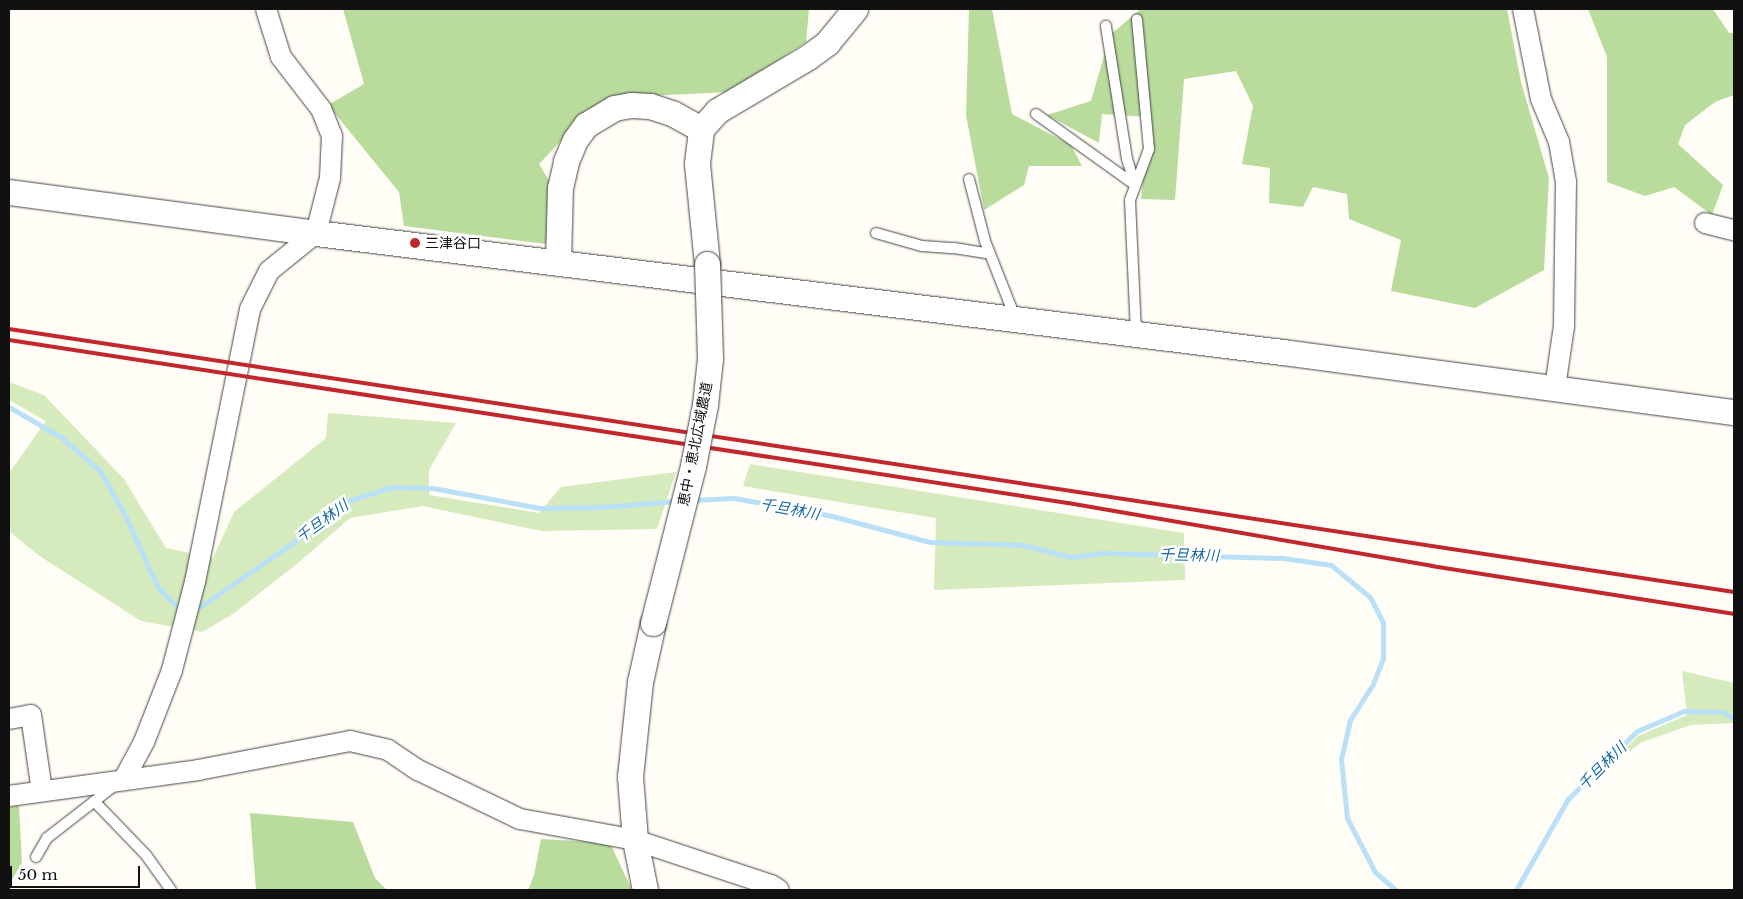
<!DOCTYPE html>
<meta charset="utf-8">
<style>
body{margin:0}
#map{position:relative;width:1743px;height:899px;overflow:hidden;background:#fffdf5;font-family:"Libre Baskerville","Noto Sans JP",serif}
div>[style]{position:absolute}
.green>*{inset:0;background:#d5ebbd}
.forest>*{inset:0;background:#b9dc9c}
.stream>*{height:5px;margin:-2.5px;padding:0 2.5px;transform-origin:2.5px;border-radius:2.5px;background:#b9e0f7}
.roads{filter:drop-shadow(0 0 1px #444) drop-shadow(0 0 1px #444)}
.service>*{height:10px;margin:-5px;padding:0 5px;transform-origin:5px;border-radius:5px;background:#fff}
.minor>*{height:20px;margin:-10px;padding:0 10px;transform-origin:10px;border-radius:10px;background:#fff}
.tertiary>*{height:25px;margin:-12.5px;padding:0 12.5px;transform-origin:12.5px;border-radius:12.5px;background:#fff}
.rail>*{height:4px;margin:-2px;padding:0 2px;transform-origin:2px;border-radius:2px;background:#c4262e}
.bridges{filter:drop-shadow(0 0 1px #444) drop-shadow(0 0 1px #444)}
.tertiary-bridge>*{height:25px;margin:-12.5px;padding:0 12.5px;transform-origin:12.5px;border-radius:12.5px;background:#fff}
.dots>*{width:14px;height:14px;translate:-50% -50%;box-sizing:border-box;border:2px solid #fff;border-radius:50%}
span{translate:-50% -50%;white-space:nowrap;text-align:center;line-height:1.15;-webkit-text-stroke:5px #fff;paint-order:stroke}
.poi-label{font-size:14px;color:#111}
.left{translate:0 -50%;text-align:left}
.street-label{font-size:14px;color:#111}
.water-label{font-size:15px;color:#1768a6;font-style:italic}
.frame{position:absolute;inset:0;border:10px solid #111;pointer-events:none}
.scale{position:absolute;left:10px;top:866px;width:130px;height:22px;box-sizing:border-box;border:2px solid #111;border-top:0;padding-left:6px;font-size:15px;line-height:18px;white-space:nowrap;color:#111;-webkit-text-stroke:4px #fff;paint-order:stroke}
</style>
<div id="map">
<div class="green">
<i style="clip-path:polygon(9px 382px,44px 395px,124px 479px,166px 548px,213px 558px,234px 512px,326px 438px,328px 413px,456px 423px,429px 470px,429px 495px,539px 513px,561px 487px,676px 472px,657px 529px,541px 531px,423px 506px,350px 518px,298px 563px,233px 614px,202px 632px,141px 621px,38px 555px,9px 531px,9px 473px,46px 421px,9px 400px)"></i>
<i style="clip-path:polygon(750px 464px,1184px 533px,1185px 580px,934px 590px,936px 518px,743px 486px)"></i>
<i style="clip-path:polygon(1682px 671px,1734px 683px,1734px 723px,1691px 725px,1642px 742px,1605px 770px,1638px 736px,1687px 715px)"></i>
</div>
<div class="forest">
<i style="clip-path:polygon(343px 9px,809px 9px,806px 42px,728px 92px,629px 97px,586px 110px,558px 144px,539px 164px,553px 187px,546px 244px,404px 226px,399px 192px,328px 105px,364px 84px)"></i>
<i style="clip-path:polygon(969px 9px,992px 9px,1012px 114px,1071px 145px,1082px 166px,1029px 166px,1024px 185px,984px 210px,966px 115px)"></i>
<i style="clip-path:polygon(1141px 9px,1507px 9px,1521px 82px,1549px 178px,1544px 270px,1475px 308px,1391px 291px,1401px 240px,1349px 219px,1347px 194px,1313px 187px,1303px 207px,1269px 203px,1270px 168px,1242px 164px,1253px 106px,1236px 71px,1184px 79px,1175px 200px,1141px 199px,1149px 117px,1102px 114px,1099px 143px,1047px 115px,1091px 101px,1110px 35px)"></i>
<i style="clip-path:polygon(1588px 9px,1713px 9px,1729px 33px,1734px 33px,1734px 95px,1715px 102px,1685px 125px,1678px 144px,1723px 185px,1712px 215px,1674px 187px,1645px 196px,1607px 182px,1607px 57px)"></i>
<i style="clip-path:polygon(19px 806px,22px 862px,9px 885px,9px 807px)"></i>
<i style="clip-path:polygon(250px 813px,353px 822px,375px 878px,387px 890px,256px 890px)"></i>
<i style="clip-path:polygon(541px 839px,610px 843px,632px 890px,528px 890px,534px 875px)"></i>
</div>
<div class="stream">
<i style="left:9px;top:407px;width:60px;rotate:30deg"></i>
<i style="left:61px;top:437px;width:52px;rotate:41.1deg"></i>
<i style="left:100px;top:471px;width:53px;rotate:60.5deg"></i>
<i style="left:126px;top:517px;width:76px;rotate:65.8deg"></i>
<i style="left:157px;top:586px;width:25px;rotate:47deg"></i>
<i style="left:174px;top:604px;width:11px;rotate:10deg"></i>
<i style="left:692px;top:500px;width:42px;rotate:-2.7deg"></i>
<i style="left:734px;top:498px;width:100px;rotate:10.4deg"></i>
<i style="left:832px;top:516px;width:101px;rotate:14.9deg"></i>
<i style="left:930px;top:542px;width:93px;rotate:1.8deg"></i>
<i style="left:1023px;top:545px;width:49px;rotate:14deg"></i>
<i style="left:1071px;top:557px;width:32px;rotate:-7deg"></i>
<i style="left:1103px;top:553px;width:180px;rotate:1.6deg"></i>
<i style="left:1283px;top:558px;width:49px;rotate:8.3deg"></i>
<i style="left:1331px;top:565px;width:50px;rotate:39.4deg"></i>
<i style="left:1370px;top:597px;width:28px;rotate:63deg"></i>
<i style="left:1383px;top:622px;width:36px;rotate:90deg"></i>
<i style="left:1383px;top:658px;width:28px;rotate:111deg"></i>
<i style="left:1373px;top:684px;width:43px;rotate:122.6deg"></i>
<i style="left:1350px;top:720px;width:40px;rotate:103deg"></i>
<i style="left:1341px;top:759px;width:59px;rotate:84.2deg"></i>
<i style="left:1347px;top:818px;width:61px;rotate:62.6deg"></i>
<i style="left:1375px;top:872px;width:28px;rotate:41deg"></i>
<i style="left:194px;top:606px;width:6px;rotate:9deg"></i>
<i style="left:200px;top:607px;width:114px;rotate:-34.7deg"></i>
<i style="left:294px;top:542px;width:64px;rotate:-38.7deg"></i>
<i style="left:344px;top:502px;width:50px;rotate:-17.4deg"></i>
<i style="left:392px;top:487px;width:41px;rotate:1.4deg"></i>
<i style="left:433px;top:488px;width:109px;rotate:10.6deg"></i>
<i style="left:540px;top:508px;width:61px;rotate:-0.9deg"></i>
<i style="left:601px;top:507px;width:75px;rotate:-4.6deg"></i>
<i style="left:1516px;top:890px;width:105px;rotate:-60.3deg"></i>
<i style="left:1568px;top:799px;width:97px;rotate:-44.6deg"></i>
<i style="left:1637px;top:731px;width:51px;rotate:-23.1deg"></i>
<i style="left:1684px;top:711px;width:39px;rotate:1deg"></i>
<i style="left:1723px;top:712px;width:13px;rotate:32deg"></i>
</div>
<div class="roads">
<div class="service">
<i style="left:1036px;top:114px;width:122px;rotate:35.6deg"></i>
<i style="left:1135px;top:185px;width:27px;rotate:-107deg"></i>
<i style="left:1127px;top:159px;width:135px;rotate:-99deg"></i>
<i style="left:969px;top:179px;width:64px;rotate:75.5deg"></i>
<i style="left:985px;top:241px;width:71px;rotate:68.5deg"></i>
<i style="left:1011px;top:307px;width:10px;rotate:96deg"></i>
<i style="left:876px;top:233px;width:48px;rotate:15.8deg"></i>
<i style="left:922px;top:246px;width:32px;rotate:4deg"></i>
<i style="left:954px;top:248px;width:36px;rotate:9deg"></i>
<i style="left:1136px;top:333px;width:133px;rotate:-92.6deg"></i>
<i style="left:1130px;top:200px;width:54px;rotate:-69.6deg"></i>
<i style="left:1149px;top:149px;width:130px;rotate:-95.3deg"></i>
<i style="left:94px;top:801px;width:75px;rotate:46.1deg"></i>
<i style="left:146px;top:855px;width:43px;rotate:54.5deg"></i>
<i style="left:36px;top:857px;width:22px;rotate:-60deg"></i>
<i style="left:47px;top:838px;width:85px;rotate:-37.8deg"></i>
</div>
<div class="minor">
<i style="left:1523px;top:9px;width:92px;rotate:78.7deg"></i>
<i style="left:1541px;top:99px;width:47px;rotate:67.3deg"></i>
<i style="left:1559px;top:142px;width:40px;rotate:80deg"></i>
<i style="left:1566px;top:181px;width:145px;rotate:90.8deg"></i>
<i style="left:1564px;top:326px;width:63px;rotate:98.3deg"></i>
<i style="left:1705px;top:223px;width:30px;rotate:14deg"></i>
<i style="left:9px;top:719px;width:22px;rotate:-10deg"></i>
<i style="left:31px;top:715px;width:77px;rotate:81.8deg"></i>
<i style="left:124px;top:779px;width:42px;rotate:-61.6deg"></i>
<i style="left:144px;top:742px;width:77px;rotate:-68.7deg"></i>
<i style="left:172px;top:670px;width:91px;rotate:-75.4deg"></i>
<i style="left:195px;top:582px;width:278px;rotate:-78.6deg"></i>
<i style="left:250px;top:309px;width:42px;rotate:-63.4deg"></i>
<i style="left:269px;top:271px;width:60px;rotate:-39deg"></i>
<i style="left:316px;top:233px;width:57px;rotate:-75.7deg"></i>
<i style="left:330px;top:178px;width:42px;rotate:-87.3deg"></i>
<i style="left:332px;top:136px;width:29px;rotate:-112deg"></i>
<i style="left:321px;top:109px;width:66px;rotate:-127.6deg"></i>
<i style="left:281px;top:57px;width:50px;rotate:-107.4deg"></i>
<i style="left:9px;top:796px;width:191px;rotate:-7.8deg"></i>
<i style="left:198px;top:770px;width:155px;rotate:-10.8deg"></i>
<i style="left:350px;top:741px;width:39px;rotate:13deg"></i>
<i style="left:388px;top:750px;width:36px;rotate:34deg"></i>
<i style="left:418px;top:770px;width:113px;rotate:25.7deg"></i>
<i style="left:520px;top:819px;width:117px;rotate:10.3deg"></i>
<i style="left:635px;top:840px;width:143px;rotate:18.3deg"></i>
<i style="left:771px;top:885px;width:9px;rotate:32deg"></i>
</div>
<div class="tertiary">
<i style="left:9px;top:192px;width:310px;rotate:7.6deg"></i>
<i style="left:316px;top:233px;width:974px;rotate:7.02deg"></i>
<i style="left:1283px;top:352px;width:455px;rotate:7.6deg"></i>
<i style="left:558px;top:262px;width:74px;rotate:-88.5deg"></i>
<i style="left:560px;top:188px;width:28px;rotate:-77deg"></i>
<i style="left:566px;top:161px;width:23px;rotate:-67deg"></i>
<i style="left:575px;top:140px;width:19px;rotate:-54deg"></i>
<i style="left:586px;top:125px;width:33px;rotate:-31deg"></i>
<i style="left:614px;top:108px;width:17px;rotate:-10deg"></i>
<i style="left:631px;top:105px;width:19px;rotate:3deg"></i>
<i style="left:650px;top:106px;width:23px;rotate:18deg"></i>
<i style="left:672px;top:113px;width:33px;rotate:29deg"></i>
<i style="left:707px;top:264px;width:101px;rotate:-95.7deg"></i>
<i style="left:697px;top:163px;width:34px;rotate:-83deg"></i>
<i style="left:701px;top:129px;width:24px;rotate:-48deg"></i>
<i style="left:717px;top:111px;width:106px;rotate:-30.7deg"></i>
<i style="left:808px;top:57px;width:24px;rotate:-36deg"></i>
<i style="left:827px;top:43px;width:44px;rotate:-50.5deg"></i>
<i style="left:645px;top:890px;width:51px;rotate:-101.3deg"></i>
<i style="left:635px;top:840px;width:63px;rotate:-94.5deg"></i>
<i style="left:630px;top:777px;width:96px;rotate:-84deg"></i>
<i style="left:640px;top:682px;width:60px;rotate:-77.6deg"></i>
</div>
</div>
<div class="rail">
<i style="left:9px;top:329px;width:1745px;rotate:8.67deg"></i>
<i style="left:9px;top:340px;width:1071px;rotate:8.75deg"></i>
<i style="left:1068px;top:503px;width:369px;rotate:9.8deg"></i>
<i style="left:1432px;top:566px;width:306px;rotate:9deg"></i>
</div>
<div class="bridges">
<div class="tertiary-bridge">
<i style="left:653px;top:623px;width:162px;rotate:-75.7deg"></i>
<i style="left:693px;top:466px;width:62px;rotate:-78.9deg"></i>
<i style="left:705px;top:405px;width:47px;rotate:-83.9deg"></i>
<i style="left:710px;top:358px;width:94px;rotate:-91.8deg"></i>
</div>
</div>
<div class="dots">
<i style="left:415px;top:243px;background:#c4262e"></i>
</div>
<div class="poi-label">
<span class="left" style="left:425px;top:243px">三津谷口</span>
</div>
<div class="street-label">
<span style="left:695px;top:444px;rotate:-79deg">恵中・恵北広域農道</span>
</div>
<div class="water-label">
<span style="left:790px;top:509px;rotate:10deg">千旦林川</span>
<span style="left:322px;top:521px;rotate:-36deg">千旦林川</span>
<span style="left:1189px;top:555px;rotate:1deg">千旦林川</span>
<span style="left:1602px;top:766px;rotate:-45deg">千旦林川</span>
</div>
<div class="frame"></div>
<div class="scale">50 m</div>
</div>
